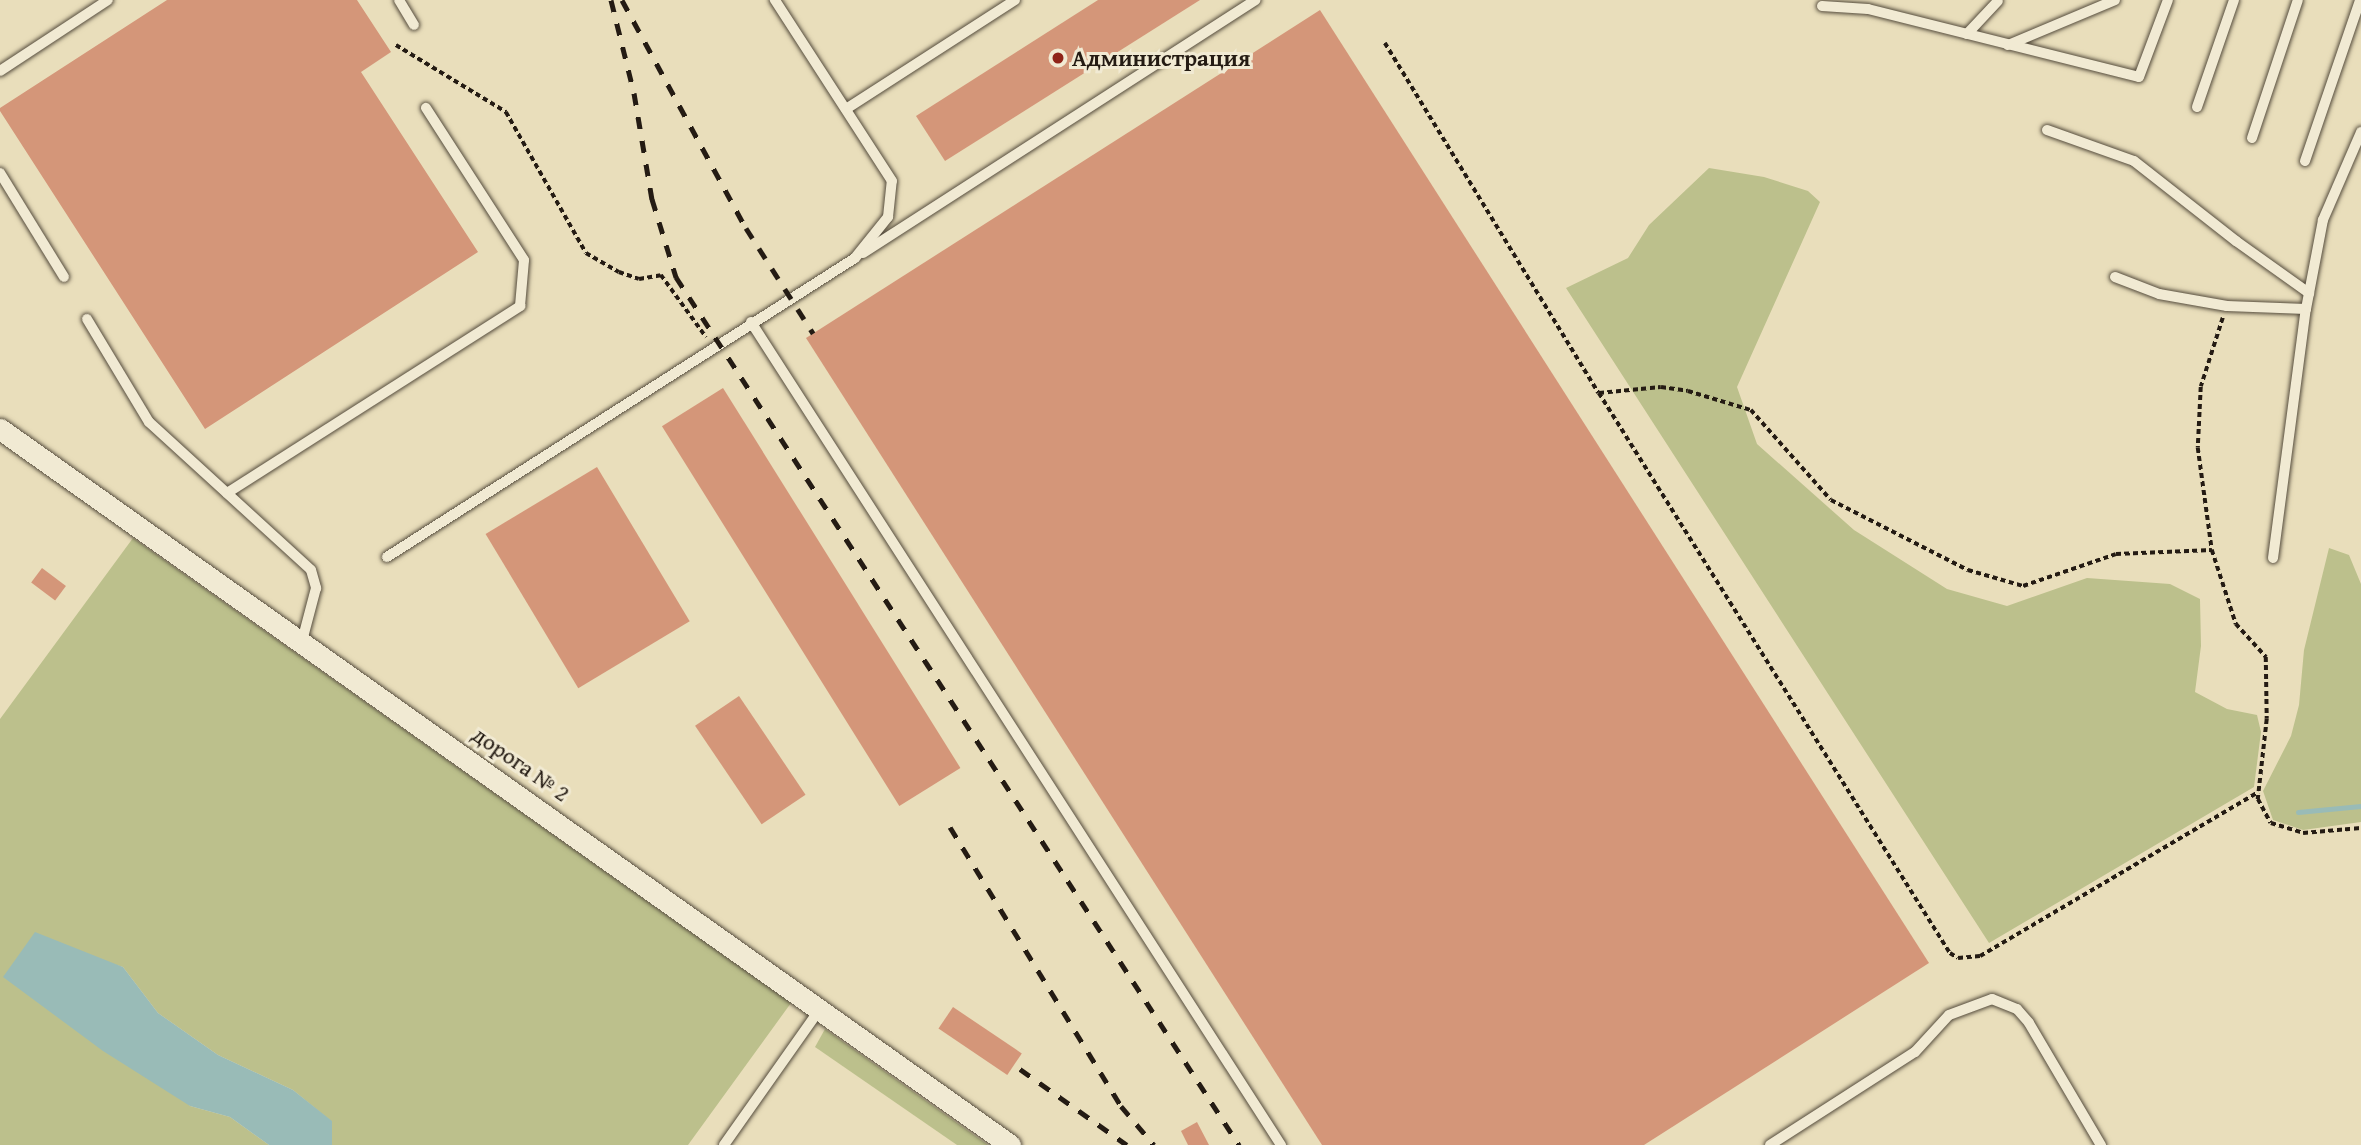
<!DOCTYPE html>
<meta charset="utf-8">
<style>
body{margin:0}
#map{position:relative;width:2361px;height:1145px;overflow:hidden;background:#e9debb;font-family:"Gentium Book Plus",serif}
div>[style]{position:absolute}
.green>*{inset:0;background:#bcc08c}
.water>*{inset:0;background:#99bbb7}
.stream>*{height:5px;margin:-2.5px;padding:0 2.5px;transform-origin:2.5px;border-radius:2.5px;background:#99bbb7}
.building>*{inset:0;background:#d49679;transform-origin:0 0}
.path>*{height:3.5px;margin-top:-1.75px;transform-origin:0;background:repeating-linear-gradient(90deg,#241b13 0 5px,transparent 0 8.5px)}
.roads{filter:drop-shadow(0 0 2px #554c3d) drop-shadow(0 0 2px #554c3d)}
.lane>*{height:10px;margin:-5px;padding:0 5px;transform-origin:5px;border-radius:5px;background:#f1ead3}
.street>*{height:21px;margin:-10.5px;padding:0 10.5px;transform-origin:10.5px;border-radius:10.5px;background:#f1ead3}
.rail>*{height:5px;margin-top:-2.5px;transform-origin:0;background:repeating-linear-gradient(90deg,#241b13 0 12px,transparent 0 24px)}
.dots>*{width:19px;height:19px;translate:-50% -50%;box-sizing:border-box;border:4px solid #f1ead3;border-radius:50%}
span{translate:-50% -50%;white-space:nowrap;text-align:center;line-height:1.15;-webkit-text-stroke:6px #f1ead3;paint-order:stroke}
.poi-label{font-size:23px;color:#241b13;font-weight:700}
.left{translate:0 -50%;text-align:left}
.street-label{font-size:23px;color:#241b13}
</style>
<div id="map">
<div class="green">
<i style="clip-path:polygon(1709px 168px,1764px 177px,1808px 191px,1820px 202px,1737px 387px,1757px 444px,1854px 530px,1947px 589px,2007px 606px,2087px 578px,2170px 584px,2200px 599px,2201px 646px,2195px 692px,2227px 709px,2257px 715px,2261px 732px,2254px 787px,1989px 943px,1566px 288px,1628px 258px,1649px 225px)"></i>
<i style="clip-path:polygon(133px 538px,791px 1003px,688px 1145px,332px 1145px,331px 1121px,293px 1090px,218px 1055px,158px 1013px,123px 967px,90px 957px,190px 1106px,230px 1117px,269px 1145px,0 1145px,0 719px)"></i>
<i style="clip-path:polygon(2329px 548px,2349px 555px,2361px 584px,2361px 822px,2303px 830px,2273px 820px,2263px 791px,2291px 736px,2299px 705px,2304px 650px)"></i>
<i style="clip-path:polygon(825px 1029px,988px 1145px,957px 1145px,815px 1047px)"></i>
</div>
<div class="water">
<i style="clip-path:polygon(35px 932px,123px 967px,158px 1013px,218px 1055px,293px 1090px,332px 1121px,332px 1145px,269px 1145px,230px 1117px,190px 1106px,103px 1051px,3px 977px)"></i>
</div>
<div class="stream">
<i style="left:2298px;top:812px;width:63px;rotate:-5.4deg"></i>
</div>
<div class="building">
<i style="clip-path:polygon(167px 0,357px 0,391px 52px,361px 72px,478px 252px,205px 429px,0 111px,0 108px)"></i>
<i style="clip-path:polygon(1098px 0,1200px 0,945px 161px,916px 116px)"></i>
<i style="clip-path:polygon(1320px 10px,1929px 963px,1644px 1145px,1322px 1145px,806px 338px)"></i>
<i style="left:723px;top:388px;width:448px;height:72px;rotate:58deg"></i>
<i style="left:597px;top:467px;width:180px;height:130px;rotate:59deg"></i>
<i style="left:42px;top:568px;width:30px;height:18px;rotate:37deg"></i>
<i style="left:739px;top:696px;width:119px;height:53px;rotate:56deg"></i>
<i style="left:953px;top:1007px;width:83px;height:26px;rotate:34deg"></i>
<i style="clip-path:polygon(1197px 1122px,1209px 1145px,1188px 1145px,1181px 1131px)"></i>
</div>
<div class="path">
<i style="left:1385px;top:43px;width:410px;rotate:58.6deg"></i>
<i style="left:1599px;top:393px;width:62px;rotate:-5.5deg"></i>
<i style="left:1661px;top:387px;width:27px;rotate:8deg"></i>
<i style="left:1688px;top:391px;width:66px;rotate:16.8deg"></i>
<i style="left:1751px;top:410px;width:120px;rotate:48.4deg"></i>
<i style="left:1831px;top:500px;width:154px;rotate:27.1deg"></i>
<i style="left:1968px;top:570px;width:57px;rotate:16.2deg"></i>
<i style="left:2023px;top:586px;width:98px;rotate:-19deg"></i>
<i style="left:2116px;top:554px;width:96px;rotate:-2.4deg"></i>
<i style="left:396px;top:45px;width:129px;rotate:31.3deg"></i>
<i style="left:506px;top:112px;width:162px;rotate:60.4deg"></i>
<i style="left:586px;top:253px;width:38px;rotate:30deg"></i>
<i style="left:619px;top:272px;width:21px;rotate:19deg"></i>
<i style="left:639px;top:279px;width:22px;rotate:-10deg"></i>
<i style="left:661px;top:275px;width:77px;rotate:54deg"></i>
<i style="left:2223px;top:318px;width:72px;rotate:107.7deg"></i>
<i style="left:2201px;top:387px;width:61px;rotate:92.8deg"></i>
<i style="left:2198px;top:448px;width:103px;rotate:82.2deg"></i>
<i style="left:2212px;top:550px;width:78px;rotate:72deg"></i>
<i style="left:2236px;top:624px;width:45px;rotate:47.7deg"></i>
<i style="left:2266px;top:657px;width:62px;rotate:89.1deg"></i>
<i style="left:2267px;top:719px;width:81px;rotate:96.4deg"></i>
<i style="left:2258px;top:799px;width:27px;rotate:62deg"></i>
<i style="left:2271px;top:823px;width:34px;rotate:17deg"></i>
<i style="left:2303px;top:833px;width:58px;rotate:-4.9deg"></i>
<i style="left:1599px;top:393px;width:661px;rotate:57.92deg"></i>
<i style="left:1950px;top:953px;width:9px;rotate:32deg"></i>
<i style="left:1958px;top:958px;width:22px;rotate:-5deg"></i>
<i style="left:1980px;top:956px;width:323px;rotate:-30.5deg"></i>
</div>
<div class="roads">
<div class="lane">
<i style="left:399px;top:0;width:29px;rotate:59deg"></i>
<i style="left:1822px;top:6px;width:46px;rotate:3.7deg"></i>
<i style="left:1868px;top:9px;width:279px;rotate:14.1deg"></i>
<i style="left:2139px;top:77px;width:82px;rotate:-69.4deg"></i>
<i style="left:1967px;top:34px;width:45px;rotate:-46.8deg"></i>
<i style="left:2008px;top:45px;width:116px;rotate:-22.8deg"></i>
<i style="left:0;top:71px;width:129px;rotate:-33.3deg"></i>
<i style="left:2197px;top:107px;width:113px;rotate:-70.9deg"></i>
<i style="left:846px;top:109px;width:201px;rotate:-32.8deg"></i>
<i style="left:2047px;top:130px;width:92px;rotate:19.6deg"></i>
<i style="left:2134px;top:161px;width:130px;rotate:38.1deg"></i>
<i style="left:2236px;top:241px;width:90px;rotate:35.5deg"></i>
<i style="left:2252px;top:138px;width:145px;rotate:-71.6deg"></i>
<i style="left:2305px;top:161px;width:170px;rotate:-71.1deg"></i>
<i style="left:0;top:173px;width:122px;rotate:58.4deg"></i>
<i style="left:863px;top:253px;width:467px;rotate:-32.8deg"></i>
<i style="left:2115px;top:277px;width:47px;rotate:21.1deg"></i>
<i style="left:2159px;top:294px;width:69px;rotate:10deg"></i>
<i style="left:2227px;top:306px;width:79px;rotate:2.2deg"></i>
<i style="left:87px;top:319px;width:120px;rotate:59deg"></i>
<i style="left:149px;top:422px;width:219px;rotate:42.4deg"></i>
<i style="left:311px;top:570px;width:19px;rotate:74deg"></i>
<i style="left:316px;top:588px;width:55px;rotate:104.8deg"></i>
<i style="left:751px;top:322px;width:979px;rotate:57.22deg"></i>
<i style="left:227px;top:493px;width:348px;rotate:-32.5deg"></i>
<i style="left:520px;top:306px;width:46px;rotate:-85deg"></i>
<i style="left:524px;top:260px;width:181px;rotate:-122.8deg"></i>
<i style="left:387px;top:557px;width:555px;rotate:-32.57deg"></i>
<i style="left:855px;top:258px;width:53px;rotate:-51.2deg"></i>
<i style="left:888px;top:217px;width:36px;rotate:-84deg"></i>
<i style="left:892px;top:181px;width:216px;rotate:-122.9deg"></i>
<i style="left:2273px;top:558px;width:251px;rotate:-82.5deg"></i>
<i style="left:2306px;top:309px;width:91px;rotate:-79.2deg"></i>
<i style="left:2323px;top:220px;width:96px;rotate:-66.6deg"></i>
<i style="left:724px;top:1145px;width:166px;rotate:-54.8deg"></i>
<i style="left:1770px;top:1145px;width:172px;rotate:-32.7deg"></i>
<i style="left:1915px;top:1052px;width:50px;rotate:-47.4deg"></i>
<i style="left:1949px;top:1015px;width:46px;rotate:-20.4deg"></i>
<i style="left:1992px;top:999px;width:27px;rotate:22deg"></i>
<i style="left:2017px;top:1009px;width:18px;rotate:49deg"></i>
<i style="left:2029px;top:1023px;width:142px;rotate:59.5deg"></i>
</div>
<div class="street">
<i style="left:0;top:429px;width:1238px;rotate:35.33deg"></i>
</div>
</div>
<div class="rail">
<i style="left:611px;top:0;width:96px;rotate:76.1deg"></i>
<i style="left:634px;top:93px;width:108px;rotate:80.4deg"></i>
<i style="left:652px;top:199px;width:82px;rotate:72.9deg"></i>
<i style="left:676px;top:277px;width:1035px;rotate:57.03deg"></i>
<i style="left:622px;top:0;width:260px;rotate:61.5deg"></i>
<i style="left:746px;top:228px;width:125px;rotate:57.5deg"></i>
<i style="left:950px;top:827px;width:327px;rotate:58.5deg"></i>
<i style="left:1121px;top:1106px;width:51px;rotate:49.8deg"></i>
<i style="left:1020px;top:1069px;width:131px;rotate:35.4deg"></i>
</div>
<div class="dots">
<i style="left:1058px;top:58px;background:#8f2418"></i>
</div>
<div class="poi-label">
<span class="left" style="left:1072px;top:58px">Администрация</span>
</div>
<div class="street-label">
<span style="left:521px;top:764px;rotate:35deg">дорога № 2</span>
</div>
</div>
